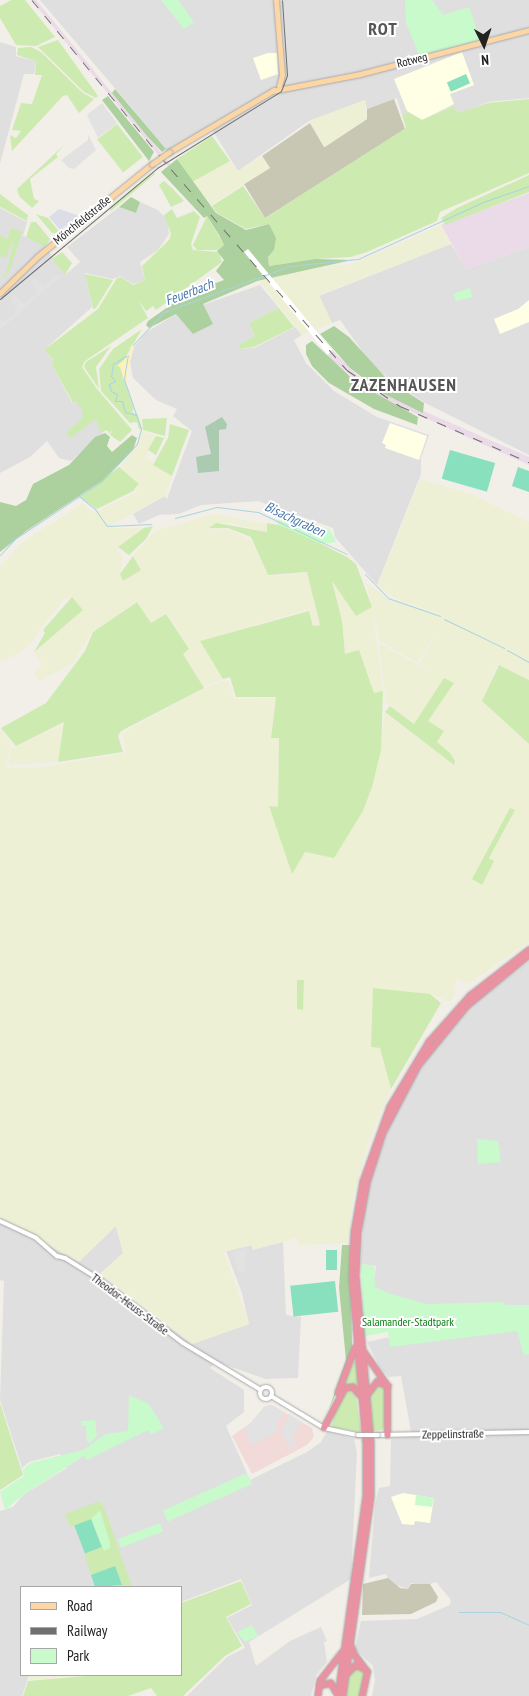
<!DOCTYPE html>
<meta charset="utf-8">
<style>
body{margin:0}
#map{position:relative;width:529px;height:1696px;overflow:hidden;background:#f2efe9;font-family:"PT Sans Narrow",sans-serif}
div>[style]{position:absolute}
.residential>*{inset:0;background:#e0dfdf}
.commercial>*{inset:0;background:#f2dad9}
.industrial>*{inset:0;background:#ebdbe8}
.education>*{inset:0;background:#ffffe5}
.construction>*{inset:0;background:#c7c7b4}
.farmland>*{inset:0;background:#eef0d5}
.grass>*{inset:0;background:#cdebb0;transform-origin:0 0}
.forest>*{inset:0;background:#add19e}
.sand>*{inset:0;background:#fff1ba}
.cemetery>*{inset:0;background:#aacbaf}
.park>*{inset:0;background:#c8facc;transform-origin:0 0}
.pitch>*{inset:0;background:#88e0be;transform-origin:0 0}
.parking>*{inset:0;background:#e2e2e2}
.plaza>*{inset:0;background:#dddde8}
.pier>*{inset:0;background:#fff}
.stream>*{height:1px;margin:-0.5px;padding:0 0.5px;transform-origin:0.5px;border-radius:0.5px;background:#aad3df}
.roads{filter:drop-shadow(0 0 1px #a9a9a9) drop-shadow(0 0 1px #a9a9a9)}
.minor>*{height:4px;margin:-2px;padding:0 2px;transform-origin:2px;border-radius:2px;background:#fff}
.minor>.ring{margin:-2px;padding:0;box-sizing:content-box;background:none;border:4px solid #fff;border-radius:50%}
.major>*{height:5px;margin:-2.5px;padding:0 2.5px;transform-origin:2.5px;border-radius:2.5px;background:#fcd6a4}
.highway>*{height:5.5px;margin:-2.75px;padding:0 2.75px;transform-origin:2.75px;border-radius:2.75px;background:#e892a2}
.tram>*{height:1px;margin:-0.5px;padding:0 0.5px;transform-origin:0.5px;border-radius:0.5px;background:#707070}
.rail>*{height:1px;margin-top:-0.5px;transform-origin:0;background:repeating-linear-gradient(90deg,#707070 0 10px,transparent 0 20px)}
.bridges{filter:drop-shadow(0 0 1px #a9a9a9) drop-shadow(0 0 1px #a9a9a9)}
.minor-bridge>*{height:4px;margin:-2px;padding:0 2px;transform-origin:2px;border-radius:2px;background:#fff}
.major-bridge>*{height:5px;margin:-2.5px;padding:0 2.5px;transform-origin:2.5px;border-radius:2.5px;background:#fcd6a4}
span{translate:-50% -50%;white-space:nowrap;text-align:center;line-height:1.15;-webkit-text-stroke:4px #fff;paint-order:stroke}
.street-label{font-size:12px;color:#222}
.park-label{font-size:12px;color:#0c8416}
.water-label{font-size:14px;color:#4a7aab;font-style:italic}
.district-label{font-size:18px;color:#555;font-weight:700;letter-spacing:1px}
.legend{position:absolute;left:20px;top:1586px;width:162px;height:90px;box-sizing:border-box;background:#fff;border:1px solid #a7a7a7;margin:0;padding:6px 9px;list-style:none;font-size:15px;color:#222}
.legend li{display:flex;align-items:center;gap:10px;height:25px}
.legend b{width:25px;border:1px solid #a7a7a7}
.north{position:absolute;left:459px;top:20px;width:50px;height:50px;-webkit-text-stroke:4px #fff;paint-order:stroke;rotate:176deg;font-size:14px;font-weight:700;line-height:20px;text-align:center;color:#222}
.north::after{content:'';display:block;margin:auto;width:18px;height:22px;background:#222;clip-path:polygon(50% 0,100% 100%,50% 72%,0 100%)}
</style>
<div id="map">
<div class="residential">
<i style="clip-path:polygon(40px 0,529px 0,529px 98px,488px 102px,458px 114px,454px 106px,422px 120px,408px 112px,402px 115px,397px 98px,367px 109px,365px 100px,309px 121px,238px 171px,211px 128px,169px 152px)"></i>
<i style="clip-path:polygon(0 42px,16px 47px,16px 56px,36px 61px,34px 74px,24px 74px,0 164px)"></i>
<i style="clip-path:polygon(140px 202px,158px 210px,167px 219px,169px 234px,158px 250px,140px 262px,145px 280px,133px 284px,120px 276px,113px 279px,85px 273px,92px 307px,44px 350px,53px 359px,52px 365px,72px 403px,85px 396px,107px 429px,71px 461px,59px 458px,47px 441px,30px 457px,0 473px,0 208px,27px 222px,23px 236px,43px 243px,65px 275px,80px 262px,67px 247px,119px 207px,136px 213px)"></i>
<i style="clip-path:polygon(451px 244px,466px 269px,529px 247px,529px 455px,427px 404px,389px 379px,370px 362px,340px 320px,332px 323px,319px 296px)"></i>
<i style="clip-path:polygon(260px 285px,279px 308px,249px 323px,255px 336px,238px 345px,240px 349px,254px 348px,295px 327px,302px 335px,294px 340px,306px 363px,334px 391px,377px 417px,429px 435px,421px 458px,421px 474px,377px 585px,335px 537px,333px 528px,258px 501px,201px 505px,179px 514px,159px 515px,139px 524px,133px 514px,165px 496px,167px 499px,192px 431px,173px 416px,177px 409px,156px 400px,133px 378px,130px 362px,134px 347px,147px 332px,176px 314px)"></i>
<i style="clip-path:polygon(529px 961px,529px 1696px,372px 1696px,375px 1680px,373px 1666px,355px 1649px,361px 1621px,417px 1619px,450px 1605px,451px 1600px,436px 1582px,424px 1586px,411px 1583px,408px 1589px,390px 1583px,386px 1574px,369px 1578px,375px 1504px,379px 1488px,390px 1486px,391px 1438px,412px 1437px,401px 1376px,389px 1377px,380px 1368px,367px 1342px,390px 1337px,373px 1284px,376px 1266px,361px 1264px,364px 1213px,369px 1185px,391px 1121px,418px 1069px,463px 1012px)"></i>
<i style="clip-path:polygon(0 1219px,32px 1234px,116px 1226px,123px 1253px,100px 1274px,192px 1344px,249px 1324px,242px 1293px,226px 1251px,252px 1245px,253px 1249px,283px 1242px,286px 1315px,301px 1317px,298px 1378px,265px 1379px,218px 1362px,210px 1368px,244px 1390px,244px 1412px,226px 1426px,250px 1480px,307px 1452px,321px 1442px,327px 1431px,354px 1439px,357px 1452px,351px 1579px,249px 1642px,256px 1666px,290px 1641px,321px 1627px,327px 1641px,324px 1642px,327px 1662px,316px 1675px,311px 1696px,187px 1696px,227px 1657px,245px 1648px,227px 1618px,252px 1605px,241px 1579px,181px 1602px,181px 1587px,21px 1587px,21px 1675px,29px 1675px,22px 1696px,0 1696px,0 1511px,13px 1507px,23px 1495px,67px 1468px,60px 1454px,29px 1462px,22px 1468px,0 1400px,4px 1281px,0 1280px)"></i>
</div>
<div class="commercial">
<i style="clip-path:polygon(272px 1405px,312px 1428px,314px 1437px,307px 1445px,252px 1474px,232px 1436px,252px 1422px,265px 1406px)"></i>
</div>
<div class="industrial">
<i style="clip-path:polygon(31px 0,36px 0,170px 164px,182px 178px,184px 186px)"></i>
<i style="clip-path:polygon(529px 193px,529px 247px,466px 269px,441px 225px)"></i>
<i style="clip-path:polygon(332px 350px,356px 374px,387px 395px,529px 457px,529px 465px,377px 396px,330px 359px,328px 355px)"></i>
</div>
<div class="education">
<i style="clip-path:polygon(462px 52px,474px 85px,450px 94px,454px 104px,422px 120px,407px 111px,394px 79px)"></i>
<i style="clip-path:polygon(268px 53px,277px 53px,278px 74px,261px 80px,253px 58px)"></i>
<i style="clip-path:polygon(529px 300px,529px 322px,500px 334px,494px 319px,518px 309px)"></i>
<i style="clip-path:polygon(390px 423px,427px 436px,419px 460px,385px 448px,386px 445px,382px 443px)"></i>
<i style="clip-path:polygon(403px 1493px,434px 1498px,430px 1523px,415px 1521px,414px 1525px,402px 1524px,391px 1497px)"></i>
</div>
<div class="construction">
<i style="clip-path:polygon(394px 99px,405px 129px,265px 218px,244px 184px,270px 168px,262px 156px,310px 123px,324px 147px,367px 119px,367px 109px)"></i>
<i style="clip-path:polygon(388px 1578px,400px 1588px,408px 1589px,411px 1584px,430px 1584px,438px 1597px,436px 1602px,411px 1614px,362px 1615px,363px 1584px)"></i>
</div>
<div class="farmland">
<i style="clip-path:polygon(365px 100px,367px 119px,325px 147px,309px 121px)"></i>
<i style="clip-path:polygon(262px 156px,270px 168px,211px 205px,192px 182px,230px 161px,238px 171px)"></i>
<i style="clip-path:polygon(441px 225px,451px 244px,319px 295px,332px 323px,302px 335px,259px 281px,319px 267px,351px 264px)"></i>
<i style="clip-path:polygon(142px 432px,156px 436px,145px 457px,172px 476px,165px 496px,106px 528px,144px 528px,117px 549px,123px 559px,120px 576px,141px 570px,133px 556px,155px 531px,214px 514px,267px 524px,267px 532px,229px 523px,216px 523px,209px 528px,227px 529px,251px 540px,268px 576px,308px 573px,319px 625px,314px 626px,309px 609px,200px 641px,223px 679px,203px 687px,183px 654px,189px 649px,167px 614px,151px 623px,137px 601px,91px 633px,73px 663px,38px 682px,34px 672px,42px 664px,34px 652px,83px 610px,72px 597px,64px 599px,27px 647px,14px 656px,0 661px,0 567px,21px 543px,83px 503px,93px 513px,135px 493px,140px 484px,119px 467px,139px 445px)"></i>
<i style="clip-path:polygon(evenodd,420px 479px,471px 494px,529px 522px,529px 679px,498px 664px,482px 701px,529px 744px,529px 942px,468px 984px,456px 979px,455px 994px,450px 1002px,430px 994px,372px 1047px,380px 1048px,391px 1089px,368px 1143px,353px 1199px,347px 1243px,300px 1245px,296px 1238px,253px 1250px,251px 1245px,224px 1252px,249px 1324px,192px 1344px,100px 1274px,123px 1253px,116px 1226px,79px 1262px,0 1219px,0 728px,11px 742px,6px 768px,35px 768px,126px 753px,122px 733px,204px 688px,228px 680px,234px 699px,276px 698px,271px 737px,279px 738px,278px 807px,269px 806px,292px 873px,305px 852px,334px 858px,363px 811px,372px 787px,385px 713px,453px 764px,450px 753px,437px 742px,428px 721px,453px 683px,444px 679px,414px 724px,386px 702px,381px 664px,379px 643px,432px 673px,420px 664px,438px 628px,418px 663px,380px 641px,366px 583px,394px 603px,395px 600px,445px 616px,395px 598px,377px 586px,420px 479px,514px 810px,489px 858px,482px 884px,473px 880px,514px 810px)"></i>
<i style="clip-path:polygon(332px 579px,356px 616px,372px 607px,383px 691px,374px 693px,359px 651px,345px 654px,342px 622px)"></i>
<i style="clip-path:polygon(64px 724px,58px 762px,9px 765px,10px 749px)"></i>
<i style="clip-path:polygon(31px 1675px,94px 1675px,29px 1680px)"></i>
</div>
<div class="grass">
<i style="clip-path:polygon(11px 0,25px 0,55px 37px,36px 46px,16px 45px,0 18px,0 6px)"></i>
<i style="clip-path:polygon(58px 40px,98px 96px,96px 98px,84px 92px,38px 47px)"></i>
<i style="clip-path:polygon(18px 48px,31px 47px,41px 52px,83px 93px,94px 99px,79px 113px,67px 95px,63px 96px,12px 151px,10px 135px,16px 138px,21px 131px,12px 130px,21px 103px,32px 104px,42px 75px,35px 75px,36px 61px,17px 55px)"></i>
<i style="clip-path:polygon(529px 99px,529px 173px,440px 212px,437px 221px,367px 252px,351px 257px,315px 259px,269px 266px,268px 257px,274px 250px,269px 224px,246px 229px,217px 213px,212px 206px,243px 186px,265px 218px,406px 128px,402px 115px,408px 112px,422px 120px,454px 106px,458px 113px,488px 103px)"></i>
<i style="left:117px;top:124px;width:42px;height:25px;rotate:52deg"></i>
<i style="clip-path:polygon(212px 136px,230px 161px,192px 182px,177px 159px)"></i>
<i style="clip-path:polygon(64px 145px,56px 154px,58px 157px,30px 179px,34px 199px,39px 201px,32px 208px,19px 196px,17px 189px)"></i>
<i style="clip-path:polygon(153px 172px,155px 174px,111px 211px,109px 208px)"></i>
<i style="clip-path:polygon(529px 175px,529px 192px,445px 225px,441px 218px,457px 208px)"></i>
<i style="clip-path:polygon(164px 181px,173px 189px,184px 201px,171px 207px,159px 185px)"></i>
<i style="clip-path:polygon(0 194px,28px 215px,27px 221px,0 207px)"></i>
<i style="clip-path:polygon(172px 209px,177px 218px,194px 211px,200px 217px,191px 244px,193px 250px,219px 252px,222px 262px,156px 310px,153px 306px,146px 311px,138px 300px,148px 318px,85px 361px,82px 367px,97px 389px,132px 430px,120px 442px,110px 435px,112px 429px,109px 434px,107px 430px,100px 432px,96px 419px,71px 438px,66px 432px,81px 420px,83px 412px,76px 401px,73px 403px,52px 365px,53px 359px,44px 350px,98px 309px,117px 278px,121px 277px,133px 285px,145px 280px,142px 266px,169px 240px,171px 234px,164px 215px)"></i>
<i style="clip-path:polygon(36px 214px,48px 218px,61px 234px,52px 233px)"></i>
<i style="clip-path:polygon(207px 216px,224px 245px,218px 250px,197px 250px,193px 245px)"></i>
<i style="clip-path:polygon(31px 222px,36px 222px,50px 239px,45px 247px,26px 237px)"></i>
<i style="clip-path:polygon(11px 228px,22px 232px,11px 268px,5px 278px,1px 274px,6px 275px,13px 244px,12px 241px,6px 258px,0 256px,0 235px,7px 239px)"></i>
<i style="clip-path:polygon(62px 252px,72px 263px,65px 275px,52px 259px)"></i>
<i style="clip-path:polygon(85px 274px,113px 280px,96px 308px,93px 309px)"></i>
<i style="clip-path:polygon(279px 308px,294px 327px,254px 347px,240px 349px,238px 345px,255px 336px,249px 323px)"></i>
<i style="clip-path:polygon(142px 329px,120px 367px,134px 409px,132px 412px,138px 415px,142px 429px,139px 429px,137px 422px,130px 423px,101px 391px,99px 369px,113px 349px)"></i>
<i style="clip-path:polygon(111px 346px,96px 367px,99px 389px,84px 367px,86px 362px)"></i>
<i style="clip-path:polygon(167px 418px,165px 436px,143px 430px,142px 419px)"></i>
<i style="clip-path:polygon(170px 424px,189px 430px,172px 476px,153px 465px,168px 438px)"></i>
<i style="clip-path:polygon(156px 436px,164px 438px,156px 455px,148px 450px)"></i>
<i style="clip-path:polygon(119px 467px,139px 484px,133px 491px,97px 509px,81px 497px)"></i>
<i style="clip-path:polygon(216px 523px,267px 532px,267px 523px,289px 527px,347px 557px,356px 564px,372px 607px,356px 616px,332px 581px,342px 621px,345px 654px,359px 650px,374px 693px,383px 691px,381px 750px,372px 787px,363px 811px,334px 858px,305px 852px,292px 874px,269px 806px,278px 807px,279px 738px,271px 738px,276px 697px,236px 697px,230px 677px,223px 679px,200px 641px,309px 611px,313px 626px,320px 625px,307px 572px,268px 575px,251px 537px,228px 528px,209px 528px)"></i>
<i style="clip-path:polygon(153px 526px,146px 539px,129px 555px,118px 547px,144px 528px)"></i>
<i style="clip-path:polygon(133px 556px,141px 570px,123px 581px,120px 574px)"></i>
<i style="clip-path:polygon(72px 597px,83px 610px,34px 652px,45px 633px,43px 630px)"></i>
<i style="clip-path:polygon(137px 602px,151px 623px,166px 614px,189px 649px,183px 654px,204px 688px,121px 731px,118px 736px,123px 752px,58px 762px,64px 722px,16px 746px,1px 728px,46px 703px,85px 651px,93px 632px)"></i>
<i style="clip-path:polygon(499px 665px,529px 680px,529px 744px,482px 701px)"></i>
<i style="clip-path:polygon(444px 678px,454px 683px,428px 721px,444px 731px,437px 742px,450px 753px,455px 761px,454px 765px,385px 712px,390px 706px,414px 724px)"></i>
<i style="clip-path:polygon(510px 808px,515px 810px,489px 858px,494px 861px,482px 885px,472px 879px)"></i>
<i style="clip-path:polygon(297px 980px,304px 980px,303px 1010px,297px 1009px)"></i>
<i style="clip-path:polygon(373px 988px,430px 994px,441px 1003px,391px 1089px,380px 1048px,371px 1047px)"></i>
<i style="clip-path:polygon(355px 1359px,359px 1388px,353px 1384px,343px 1386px)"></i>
<i style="clip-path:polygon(375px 1385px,385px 1386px,388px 1391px,385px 1426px,382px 1430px,372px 1431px,370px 1397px)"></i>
<i style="clip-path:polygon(348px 1390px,356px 1396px,361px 1432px,331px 1427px,340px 1397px)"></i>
<i style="clip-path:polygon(0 1403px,23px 1475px,0 1490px)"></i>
<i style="clip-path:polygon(97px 1502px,101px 1502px,106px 1512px,132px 1587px,115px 1587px,122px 1585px,115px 1566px,91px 1575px,84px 1553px,102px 1547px,91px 1520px,70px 1527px,65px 1514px)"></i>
<i style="clip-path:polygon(241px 1581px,251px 1604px,226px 1617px,242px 1646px,225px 1656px,183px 1696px,157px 1696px,151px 1688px,128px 1696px,23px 1696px,28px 1681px,98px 1675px,181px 1675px,181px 1603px)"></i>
<i style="clip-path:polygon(357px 1667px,366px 1675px,361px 1696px,346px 1696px,348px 1676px)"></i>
</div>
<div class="forest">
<i style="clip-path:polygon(115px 89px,150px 130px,166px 149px,162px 152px,147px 136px,112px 93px)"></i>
<i style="clip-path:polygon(108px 96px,154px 152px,149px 161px,102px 100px)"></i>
<i style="clip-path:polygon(177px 159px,216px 213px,246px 230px,269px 224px,276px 238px,274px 250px,268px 257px,269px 266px,315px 259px,352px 260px,257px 281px,203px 304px,213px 324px,193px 334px,176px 314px,149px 328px,146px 325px,148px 321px,185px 295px,224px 280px,216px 271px,224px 260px,217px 251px,224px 245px,219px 235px,207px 216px,204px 218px,161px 172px)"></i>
<i style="clip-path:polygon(131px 197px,140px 202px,136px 213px,119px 207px)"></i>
<i style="clip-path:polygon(334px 326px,349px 337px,388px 380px,424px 403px,423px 413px,384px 394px,350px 368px,320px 334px)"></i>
<i style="clip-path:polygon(312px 341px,357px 383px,418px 417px,417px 425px,374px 409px,329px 383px,312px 366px,306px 354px,306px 345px)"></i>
<i style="clip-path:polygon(105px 433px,110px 437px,107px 446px,112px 452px,132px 435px,137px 438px,133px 450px,102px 481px,26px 531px,0 552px,0 502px,16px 506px,26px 500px,33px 484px,69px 465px,95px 437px)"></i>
<i style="clip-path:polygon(342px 1245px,350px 1245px,352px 1344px,351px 1359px,329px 1409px,346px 1360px,339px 1288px)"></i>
</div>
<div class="sand">
<i style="clip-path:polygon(134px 343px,127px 375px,128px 385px,125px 375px,127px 368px,123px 379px,122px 368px,117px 366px,129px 356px,132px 347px,128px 350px)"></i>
</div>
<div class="cemetery">
<i style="clip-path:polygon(222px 417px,227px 424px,226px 429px,219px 430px,219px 471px,198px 473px,196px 457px,211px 454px,205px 427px)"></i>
</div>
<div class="park">
<i style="clip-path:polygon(161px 0,178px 0,194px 22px,184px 29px)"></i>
<i style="clip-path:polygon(405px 0,432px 0,443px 15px,469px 7px,478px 33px,485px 34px,487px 39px,419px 55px,406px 23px)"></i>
<i style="clip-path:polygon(469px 288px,473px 297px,456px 301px,453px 294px)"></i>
<i style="clip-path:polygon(283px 510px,330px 530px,336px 542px,322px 544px,277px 524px)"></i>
<i style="clip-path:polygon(477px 1139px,498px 1141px,501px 1162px,478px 1164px)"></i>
<i style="clip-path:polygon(361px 1264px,374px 1266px,375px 1287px,390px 1294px,427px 1304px,504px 1302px,505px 1305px,529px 1305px,529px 1354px,524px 1355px,517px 1331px,390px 1347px,388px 1332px,364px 1336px)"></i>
<i style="clip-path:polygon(129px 1395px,149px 1404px,164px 1429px,151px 1434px,148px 1430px,87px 1460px,84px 1456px,23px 1495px,5px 1510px,0 1492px,24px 1476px,23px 1470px,30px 1463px,83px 1450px,106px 1434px,128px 1431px)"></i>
<i style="clip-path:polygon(95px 1420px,97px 1436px,90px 1443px,87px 1441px,86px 1426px,81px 1426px,81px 1421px)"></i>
<i style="left:247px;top:1473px;width:12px;height:92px;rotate:66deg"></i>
<i style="clip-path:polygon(416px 1495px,434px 1498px,432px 1507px,415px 1505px)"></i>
<i style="clip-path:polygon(100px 1510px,110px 1543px,110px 1548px,104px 1551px,91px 1519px)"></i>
<i style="left:160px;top:1523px;width:9px;height:45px;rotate:69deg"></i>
<i style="clip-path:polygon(252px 1625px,258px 1636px,245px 1642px,237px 1632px)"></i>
</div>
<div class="pitch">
<i style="left:466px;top:74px;width:10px;height:21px;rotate:66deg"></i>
<i style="left:450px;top:450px;width:47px;height:30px;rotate:16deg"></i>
<i style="clip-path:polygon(518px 467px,529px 471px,529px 492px,512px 486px)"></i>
<i style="left:326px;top:1250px;width:11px;height:20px"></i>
<i style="left:335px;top:1281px;width:31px;height:45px;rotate:84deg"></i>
<i style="left:91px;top:1519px;width:30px;height:18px;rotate:69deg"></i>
<i style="clip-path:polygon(115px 1566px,122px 1585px,95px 1587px,91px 1575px)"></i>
</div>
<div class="parking">
<i style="clip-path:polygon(102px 103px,117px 123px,98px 138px,87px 115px)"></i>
<i style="clip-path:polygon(88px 134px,96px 150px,74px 169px,69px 168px,61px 160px,88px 140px)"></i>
<i style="clip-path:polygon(59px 274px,61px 276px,0 330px,0 319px,4px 322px,17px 310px,11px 298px,15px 295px,24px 304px,37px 293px,31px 281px,35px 278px,43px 287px)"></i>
<i style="clip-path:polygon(246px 1248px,246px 1271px,238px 1272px,233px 1253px)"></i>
<i style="clip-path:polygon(272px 1405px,284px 1412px,276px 1425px,279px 1431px,252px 1445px,244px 1430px,265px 1406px)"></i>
<i style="clip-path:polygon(289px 1414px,302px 1422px,293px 1436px,296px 1448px,288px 1446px,281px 1431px)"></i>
</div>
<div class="plaza">
<i style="clip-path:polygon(59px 209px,80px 216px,60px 230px,49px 217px)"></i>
</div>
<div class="pier">
<i style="clip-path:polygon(248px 249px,332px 350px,328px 355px,244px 252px)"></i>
</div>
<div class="stream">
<i style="left:133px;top:345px;width:45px;rotate:-46.8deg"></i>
<i style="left:164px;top:312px;width:134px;rotate:-20.1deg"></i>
<i style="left:290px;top:266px;width:68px;rotate:-5.9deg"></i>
<i style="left:358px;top:259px;width:137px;rotate:-24.5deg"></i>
<i style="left:483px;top:202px;width:49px;rotate:-19.2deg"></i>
<i style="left:126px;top:356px;width:15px;rotate:148deg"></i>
<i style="left:113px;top:364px;width:12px;rotate:99deg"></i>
<i style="left:111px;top:376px;width:6px;rotate:51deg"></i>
<i style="left:115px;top:381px;width:7px;rotate:153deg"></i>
<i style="left:109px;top:384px;width:7px;rotate:74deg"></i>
<i style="left:111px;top:391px;width:7px;rotate:27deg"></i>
<i style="left:117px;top:394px;width:7px;rotate:106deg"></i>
<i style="left:115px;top:401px;width:7px"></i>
<i style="left:122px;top:401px;width:11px;rotate:75deg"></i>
<i style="left:125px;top:412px;width:11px;rotate:15deg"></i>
<i style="left:79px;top:496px;width:21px;rotate:39deg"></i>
<i style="left:95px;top:509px;width:21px;rotate:55deg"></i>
<i style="left:107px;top:526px;width:44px;rotate:-2.6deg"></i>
<i style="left:175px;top:518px;width:43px;rotate:-14.7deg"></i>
<i style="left:217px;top:507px;width:41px;rotate:7deg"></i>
<i style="left:258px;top:512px;width:98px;rotate:25.3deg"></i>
<i style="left:0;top:555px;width:23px;rotate:-47deg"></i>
<i style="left:16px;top:538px;width:103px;rotate:-33.5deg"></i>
<i style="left:102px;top:481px;width:51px;rotate:-46.6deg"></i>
<i style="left:137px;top:444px;width:16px;rotate:-75deg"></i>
<i style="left:141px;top:429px;width:53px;rotate:-108.8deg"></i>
<i style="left:124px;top:379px;width:24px;rotate:-81deg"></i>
<i style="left:365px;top:574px;width:33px;rotate:46deg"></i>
<i style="left:388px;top:598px;width:55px;rotate:19.1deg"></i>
<i style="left:444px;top:619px;width:67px;rotate:25.8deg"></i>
<i style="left:507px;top:650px;width:25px;rotate:29deg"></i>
<i style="left:459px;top:1612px;width:41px"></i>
<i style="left:500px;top:1612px;width:32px;rotate:24deg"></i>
</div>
<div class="roads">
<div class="minor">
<i style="left:0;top:1221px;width:40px;rotate:25deg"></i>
<i style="left:36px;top:1238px;width:28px;rotate:41deg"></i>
<i style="left:57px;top:1256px;width:8px;rotate:14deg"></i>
<i style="left:65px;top:1258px;width:36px;rotate:32deg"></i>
<i style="left:96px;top:1277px;width:109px;rotate:37.2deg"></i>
<i style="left:183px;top:1343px;width:91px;rotate:31.1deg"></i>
<i class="ring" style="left:260px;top:1387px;width:8px;height:8px"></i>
<i style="left:271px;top:1396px;width:62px;rotate:31.1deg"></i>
<i style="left:324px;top:1428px;width:35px;rotate:12deg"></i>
<i style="left:378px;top:1435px;width:151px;rotate:-1.1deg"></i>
</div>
<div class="major">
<i style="left:276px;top:0;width:75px;rotate:85.4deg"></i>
<i style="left:282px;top:75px;width:11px;rotate:105deg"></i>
<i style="left:272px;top:91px;width:90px;rotate:-10.9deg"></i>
<i style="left:360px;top:74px;width:175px;rotate:-14.6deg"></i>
<i style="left:169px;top:152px;width:122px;rotate:-30.6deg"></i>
<i style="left:0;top:293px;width:53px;rotate:-44.2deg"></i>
<i style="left:38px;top:256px;width:146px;rotate:-38.9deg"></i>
</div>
<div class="highway">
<i style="left:363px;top:1350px;width:44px;rotate:55.2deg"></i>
<i style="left:388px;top:1386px;width:49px;rotate:90deg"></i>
<i style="left:338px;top:1393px;width:48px;rotate:-69.3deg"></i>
<i style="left:368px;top:1394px;width:15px;rotate:-53deg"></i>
<i style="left:377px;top:1382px;width:12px;rotate:20deg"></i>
<i style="left:324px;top:1428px;width:45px;rotate:-62.3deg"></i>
<i style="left:345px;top:1388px;width:8px;rotate:-7deg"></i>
<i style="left:353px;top:1387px;width:12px;rotate:48deg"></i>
<i style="left:351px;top:1645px;width:11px;rotate:68deg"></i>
<i style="left:355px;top:1655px;width:21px;rotate:53deg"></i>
<i style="left:368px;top:1672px;width:25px;rotate:102deg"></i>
<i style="left:348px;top:1673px;width:11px;rotate:-45deg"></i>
<i style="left:356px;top:1665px;width:10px;rotate:24deg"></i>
<i style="left:319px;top:1686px;width:12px;rotate:-14deg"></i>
<i style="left:331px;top:1683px;width:12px;rotate:59deg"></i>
<i style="left:318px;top:1696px;width:15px;rotate:-82deg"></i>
<i style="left:320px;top:1681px;width:36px;rotate:-52deg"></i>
<i style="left:338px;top:1696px;width:202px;rotate:-82deg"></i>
<i style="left:366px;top:1496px;width:52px;rotate:-90deg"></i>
<i style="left:366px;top:1444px;width:169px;rotate:-94.8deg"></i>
<i style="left:352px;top:1276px;width:43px;rotate:-87.3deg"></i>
<i style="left:354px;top:1233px;width:52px;rotate:-80deg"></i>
<i style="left:363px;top:1182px;width:80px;rotate:-70.2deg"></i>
<i style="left:390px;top:1107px;width:76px;rotate:-59deg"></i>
<i style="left:429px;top:1042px;width:62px;rotate:-48.3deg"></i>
<i style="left:470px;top:996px;width:75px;rotate:-37.9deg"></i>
<i style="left:343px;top:1696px;width:202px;rotate:-82deg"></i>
<i style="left:371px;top:1496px;width:52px;rotate:-90deg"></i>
<i style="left:371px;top:1444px;width:169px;rotate:-95.1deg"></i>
<i style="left:356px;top:1276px;width:43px;rotate:-87.3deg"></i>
<i style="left:358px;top:1233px;width:51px;rotate:-79.8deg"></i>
<i style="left:367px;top:1183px;width:52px;rotate:-72.3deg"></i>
<i style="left:383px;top:1133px;width:76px;rotate:-62.4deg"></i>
<i style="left:418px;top:1066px;width:77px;rotate:-50.8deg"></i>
<i style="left:467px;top:1006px;width:80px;rotate:-39.4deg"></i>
</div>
</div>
<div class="tram">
<i style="left:0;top:299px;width:204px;rotate:-39.8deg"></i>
<i style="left:157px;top:168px;width:146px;rotate:-31.8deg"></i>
<i style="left:281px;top:91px;width:17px;rotate:-69deg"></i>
<i style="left:287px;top:75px;width:75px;rotate:-93.8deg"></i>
</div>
<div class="rail">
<i style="left:32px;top:0;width:219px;rotate:50.6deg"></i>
<i style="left:171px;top:169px;width:267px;rotate:48.8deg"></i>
<i style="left:347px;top:370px;width:64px;rotate:34.2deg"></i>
<i style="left:400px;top:406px;width:141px;rotate:23.5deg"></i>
</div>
<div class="bridges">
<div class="minor-bridge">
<i style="left:358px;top:1435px;width:20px"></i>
</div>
<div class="major-bridge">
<i style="left:152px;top:164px;width:21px;rotate:-35deg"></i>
</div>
</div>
<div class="street-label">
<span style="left:412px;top:60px;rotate:-14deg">Rotweg</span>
<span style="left:82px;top:220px;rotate:-39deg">Mönchfeldstraße</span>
<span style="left:130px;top:1304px;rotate:37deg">Theodor-Heuss-Straße</span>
<span style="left:453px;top:1434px;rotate:-1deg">Zeppelinstraße</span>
</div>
<div class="park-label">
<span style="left:408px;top:1322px">Salamander-Stadtpark</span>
</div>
<div class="water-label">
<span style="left:189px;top:292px;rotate:-21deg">Feuerbach</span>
<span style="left:295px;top:519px;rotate:25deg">Bisachgraben</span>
</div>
<div class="district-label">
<span style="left:383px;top:29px">ROT</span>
<span style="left:404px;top:385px">ZAZENHAUSEN</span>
</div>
<ul class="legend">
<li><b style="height:6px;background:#fcd6a4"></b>Road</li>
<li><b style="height:6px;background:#707070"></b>Railway</li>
<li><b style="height:14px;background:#c8facc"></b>Park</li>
</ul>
<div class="north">N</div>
</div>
